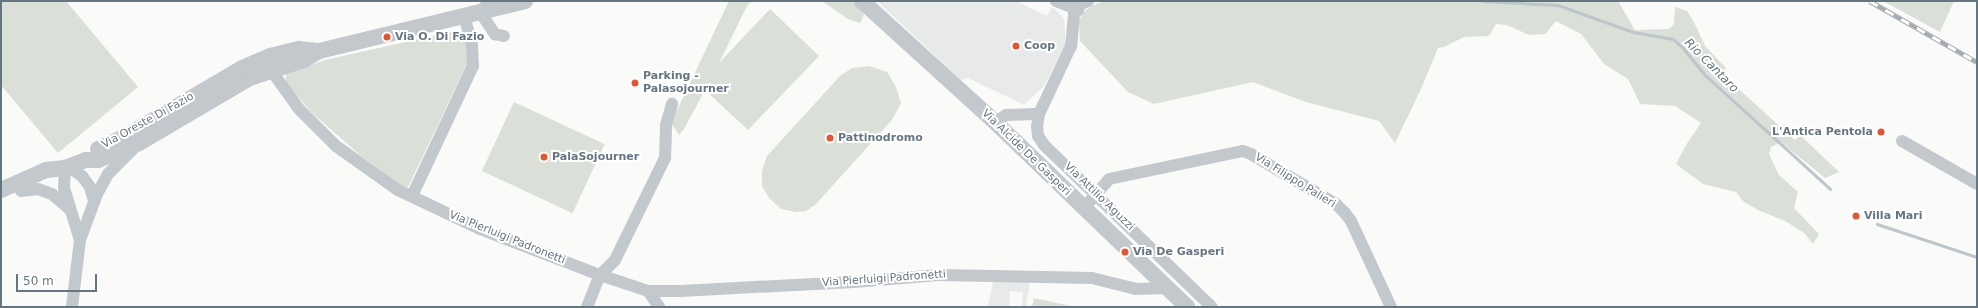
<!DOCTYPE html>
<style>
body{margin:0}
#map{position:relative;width:1978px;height:308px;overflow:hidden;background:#fafaf8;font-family:"DejaVu Sans",sans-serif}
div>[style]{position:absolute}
.built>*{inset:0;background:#e8e9e9}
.green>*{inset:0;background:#dadfd7;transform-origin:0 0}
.stream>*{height:3px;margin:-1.5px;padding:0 1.5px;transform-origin:1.5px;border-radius:1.5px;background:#bbc7cb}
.minor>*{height:12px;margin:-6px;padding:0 6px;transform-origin:6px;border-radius:6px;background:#c3c8cc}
.tertiary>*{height:16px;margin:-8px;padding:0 8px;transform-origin:8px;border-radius:8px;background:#c3c8cc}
.rail>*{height:4.5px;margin-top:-2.25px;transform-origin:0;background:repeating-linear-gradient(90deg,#fff 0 9px,#a2aab0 0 18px);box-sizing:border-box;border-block:1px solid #a2aab0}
.dots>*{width:11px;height:11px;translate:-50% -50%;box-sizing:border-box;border:2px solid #fff;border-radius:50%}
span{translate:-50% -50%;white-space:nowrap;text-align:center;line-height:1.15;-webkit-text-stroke:4px #fff;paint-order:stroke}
.poi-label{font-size:11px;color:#657683;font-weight:700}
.left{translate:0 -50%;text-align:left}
.right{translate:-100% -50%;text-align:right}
.street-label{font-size:11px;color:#657683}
.water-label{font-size:12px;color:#60757c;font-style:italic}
.frame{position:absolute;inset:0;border:2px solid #657683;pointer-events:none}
.scale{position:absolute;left:16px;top:274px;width:81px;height:18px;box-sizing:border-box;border:2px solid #657683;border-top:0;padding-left:5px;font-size:12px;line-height:14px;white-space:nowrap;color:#657683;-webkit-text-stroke:3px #fff;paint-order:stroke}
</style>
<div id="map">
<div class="built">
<i style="clip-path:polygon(877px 1px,1016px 1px,1047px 16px,1052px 7px,1064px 18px,1066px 43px,1044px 86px,1024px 105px,968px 78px,961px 80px)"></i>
<i style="clip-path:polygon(993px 281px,1030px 281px,1026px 307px,1022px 307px,1023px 292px,1010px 291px,1009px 307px,988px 307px)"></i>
</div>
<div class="green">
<i style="clip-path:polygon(1px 1px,66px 1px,138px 87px,58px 153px,1px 85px)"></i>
<i style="clip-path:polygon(729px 1px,751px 1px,746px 8px,719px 63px,770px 9px,819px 56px,748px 130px,705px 90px,684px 129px,679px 135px,671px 123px)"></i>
<i style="clip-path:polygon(822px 1px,852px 1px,860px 7px,864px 15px,860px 23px,848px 19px)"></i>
<i style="clip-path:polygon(1104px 1px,1618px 1px,1635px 30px,1669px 29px,1674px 24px,1675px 7px,1687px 11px,1694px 22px,1705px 46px,1726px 68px,1723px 75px,1795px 140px,1800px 135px,1839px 172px,1825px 178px,1781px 142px,1771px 147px,1769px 154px,1779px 175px,1798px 192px,1794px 208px,1819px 234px,1813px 244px,1804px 233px,1785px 221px,1758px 210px,1744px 202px,1736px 192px,1703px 184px,1676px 164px,1686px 145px,1701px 123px,1675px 106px,1640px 104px,1628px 79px,1604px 64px,1581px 34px,1556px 21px,1545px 34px,1529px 35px,1507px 25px,1496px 24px,1489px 36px,1464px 37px,1444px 47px,1438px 48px,1421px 89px,1395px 143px,1379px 121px,1306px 102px,1253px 82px,1154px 104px,1128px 92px,1080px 41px,1079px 21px,1082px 14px,1091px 6px)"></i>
<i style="clip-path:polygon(1883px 1px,1954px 1px,1940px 32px)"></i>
<i style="clip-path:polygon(459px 30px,466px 43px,467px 64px,408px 187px,400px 185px,360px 155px,310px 111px,286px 82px,286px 74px,325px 60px)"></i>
<i style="clip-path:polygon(869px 66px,887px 72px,896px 87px,901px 103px,892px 120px,815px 205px,806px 211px,796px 212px,781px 209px,769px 198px,762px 186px,762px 171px,767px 156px,840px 76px,852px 68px)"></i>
<i style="left:514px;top:102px;width:100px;height:76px;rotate:25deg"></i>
<i style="clip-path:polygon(1034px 298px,1075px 307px,1032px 307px)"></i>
</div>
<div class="stream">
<i style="left:1482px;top:1px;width:76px;rotate:3deg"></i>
<i style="left:1558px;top:5px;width:80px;rotate:19.8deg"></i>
<i style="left:1633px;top:32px;width:41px;rotate:9.9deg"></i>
<i style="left:1673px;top:39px;width:13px;rotate:42deg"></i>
<i style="left:1683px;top:48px;width:36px;rotate:51deg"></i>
<i style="left:1706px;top:76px;width:168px;rotate:42.3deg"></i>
<i style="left:1877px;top:224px;width:105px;rotate:18.3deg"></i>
</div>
<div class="minor">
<i style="left:490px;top:1px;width:15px;rotate:132deg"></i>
<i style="left:480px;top:12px;width:27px;rotate:56deg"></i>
<i style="left:495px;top:34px;width:9px;rotate:13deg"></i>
<i style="left:1056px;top:1px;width:24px;rotate:22deg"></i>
<i style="left:1088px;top:1px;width:8px;rotate:157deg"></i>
<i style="left:1081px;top:4px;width:12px;rotate:125deg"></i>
<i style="left:1074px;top:14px;width:32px;rotate:95deg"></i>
<i style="left:1071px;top:46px;width:75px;rotate:115.2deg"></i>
<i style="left:1039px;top:114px;width:12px;rotate:99deg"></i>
<i style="left:1037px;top:126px;width:10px;rotate:84deg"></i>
<i style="left:1038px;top:136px;width:11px;rotate:56deg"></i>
<i style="left:1044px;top:145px;width:233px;rotate:44deg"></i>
<i style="left:271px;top:70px;width:48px;rotate:54.3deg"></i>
<i style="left:299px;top:109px;width:52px;rotate:45deg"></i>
<i style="left:336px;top:146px;width:76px;rotate:35.4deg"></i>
<i style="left:398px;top:190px;width:91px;rotate:25.4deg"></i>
<i style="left:480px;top:229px;width:129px;rotate:21deg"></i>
<i style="left:600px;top:275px;width:51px;rotate:18.4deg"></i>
<i style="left:648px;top:291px;width:32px"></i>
<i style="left:680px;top:291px;width:174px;rotate:-3deg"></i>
<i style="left:854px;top:282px;width:85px;rotate:-4.7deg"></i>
<i style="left:939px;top:275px;width:153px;rotate:1.1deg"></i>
<i style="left:1092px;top:278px;width:45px;rotate:14deg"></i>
<i style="left:1136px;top:289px;width:31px;rotate:-2deg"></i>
<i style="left:995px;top:122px;width:13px;rotate:-32deg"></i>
<i style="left:1006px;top:115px;width:33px;rotate:-2deg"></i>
<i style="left:1902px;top:141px;width:86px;rotate:29.8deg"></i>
<i style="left:69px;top:167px;width:16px;rotate:35deg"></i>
<i style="left:82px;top:176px;width:14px;rotate:54deg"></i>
<i style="left:90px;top:187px;width:15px;rotate:74deg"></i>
<i style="left:65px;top:168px;width:20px;rotate:93deg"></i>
<i style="left:64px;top:188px;width:54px;rotate:72.9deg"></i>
<i style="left:21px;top:191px;width:17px;rotate:-7deg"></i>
<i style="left:38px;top:189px;width:15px;rotate:20deg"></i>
<i style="left:52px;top:194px;width:23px;rotate:41deg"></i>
<i style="left:412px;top:196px;width:144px;rotate:-64.9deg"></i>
<i style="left:473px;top:66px;width:21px;rotate:-93deg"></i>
<i style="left:472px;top:45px;width:31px;rotate:-105deg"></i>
<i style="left:1084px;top:208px;width:38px;rotate:-49deg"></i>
<i style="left:1109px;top:179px;width:137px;rotate:-11.8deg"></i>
<i style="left:1243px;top:151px;width:9px;rotate:21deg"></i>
<i style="left:1251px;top:154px;width:99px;rotate:30.5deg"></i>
<i style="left:1336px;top:204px;width:13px;rotate:45deg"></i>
<i style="left:1345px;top:213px;width:10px;rotate:53deg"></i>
<i style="left:1351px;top:221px;width:95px;rotate:65.1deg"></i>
<i style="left:648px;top:291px;width:19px;rotate:55deg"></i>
<i style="left:72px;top:307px;width:67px;rotate:-83.2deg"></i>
<i style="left:80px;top:240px;width:49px;rotate:-69.7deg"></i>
<i style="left:97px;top:194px;width:23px;rotate:-61deg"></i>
<i style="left:108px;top:174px;width:35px;rotate:-45deg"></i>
<i style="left:587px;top:307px;width:35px;rotate:-68deg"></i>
<i style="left:600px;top:275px;width:21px;rotate:-45deg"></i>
<i style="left:615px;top:260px;width:114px;rotate:-63.9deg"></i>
<i style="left:665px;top:158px;width:33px;rotate:-88deg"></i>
<i style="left:666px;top:125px;width:22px;rotate:-74deg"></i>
</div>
<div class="tertiary">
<i style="left:862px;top:1px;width:180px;rotate:42.3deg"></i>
<i style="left:995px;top:122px;width:267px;rotate:43.9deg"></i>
<i style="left:98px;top:149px;width:35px;rotate:-25deg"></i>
<i style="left:130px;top:134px;width:130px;rotate:-30.5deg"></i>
<i style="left:242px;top:68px;width:30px;rotate:-23deg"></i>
<i style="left:270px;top:56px;width:30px;rotate:-14deg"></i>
<i style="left:299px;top:49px;width:20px;rotate:6deg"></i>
<i style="left:1px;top:190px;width:49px;rotate:-24deg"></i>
<i style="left:46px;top:170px;width:19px;rotate:-6deg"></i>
<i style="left:65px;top:168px;width:22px;rotate:-21deg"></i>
<i style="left:86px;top:160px;width:12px"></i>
<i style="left:98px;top:160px;width:44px;rotate:-22.5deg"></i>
<i style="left:139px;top:143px;width:129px;rotate:-30.4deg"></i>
<i style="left:250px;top:78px;width:57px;rotate:-18.4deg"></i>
<i style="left:304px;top:60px;width:17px;rotate:-31deg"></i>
<i style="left:319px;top:51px;width:212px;rotate:-13.6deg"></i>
</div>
<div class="rail">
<i style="left:1870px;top:1px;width:123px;rotate:29.7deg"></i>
</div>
<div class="dots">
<i style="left:387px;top:37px;background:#e4572e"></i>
<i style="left:1016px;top:46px;background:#e4572e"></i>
<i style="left:635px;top:83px;background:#e4572e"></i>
<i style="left:1881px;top:132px;background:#e4572e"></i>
<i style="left:830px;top:138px;background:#e4572e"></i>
<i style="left:544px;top:157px;background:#e4572e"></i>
<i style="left:1856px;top:216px;background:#e4572e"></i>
<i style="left:1125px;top:252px;background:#e4572e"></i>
</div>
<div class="poi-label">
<span class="left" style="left:395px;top:37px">Via O. Di Fazio</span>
<span class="left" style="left:1024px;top:46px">Coop</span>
<span class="left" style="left:643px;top:83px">Parking -<br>Palasojourner</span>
<span class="right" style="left:1873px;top:132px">L'Antica Pentola</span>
<span class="left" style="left:838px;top:138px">Pattinodromo</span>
<span class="left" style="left:552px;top:157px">PalaSojourner</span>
<span class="left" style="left:1864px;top:216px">Villa Mari</span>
<span class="left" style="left:1133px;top:252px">Via De Gasperi</span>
</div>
<div class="street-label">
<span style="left:148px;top:121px;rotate:-29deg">Via Oreste Di Fazio</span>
<span style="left:1026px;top:153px;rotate:44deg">Via Alcide De Gasperi</span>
<span style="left:1295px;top:181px;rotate:32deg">Via Filippo Palieri</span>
<span style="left:1099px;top:197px;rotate:44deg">Via Attilio Aguzzi</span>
<span style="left:507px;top:238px;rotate:22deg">Via Pierluigi Padronetti</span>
<span style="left:884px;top:279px;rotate:-4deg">Via Pierluigi Padronetti</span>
</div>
<div class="water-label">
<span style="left:1711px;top:66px;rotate:45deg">Rio Cantaro</span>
</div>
<div class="frame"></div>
<div class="scale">50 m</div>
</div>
